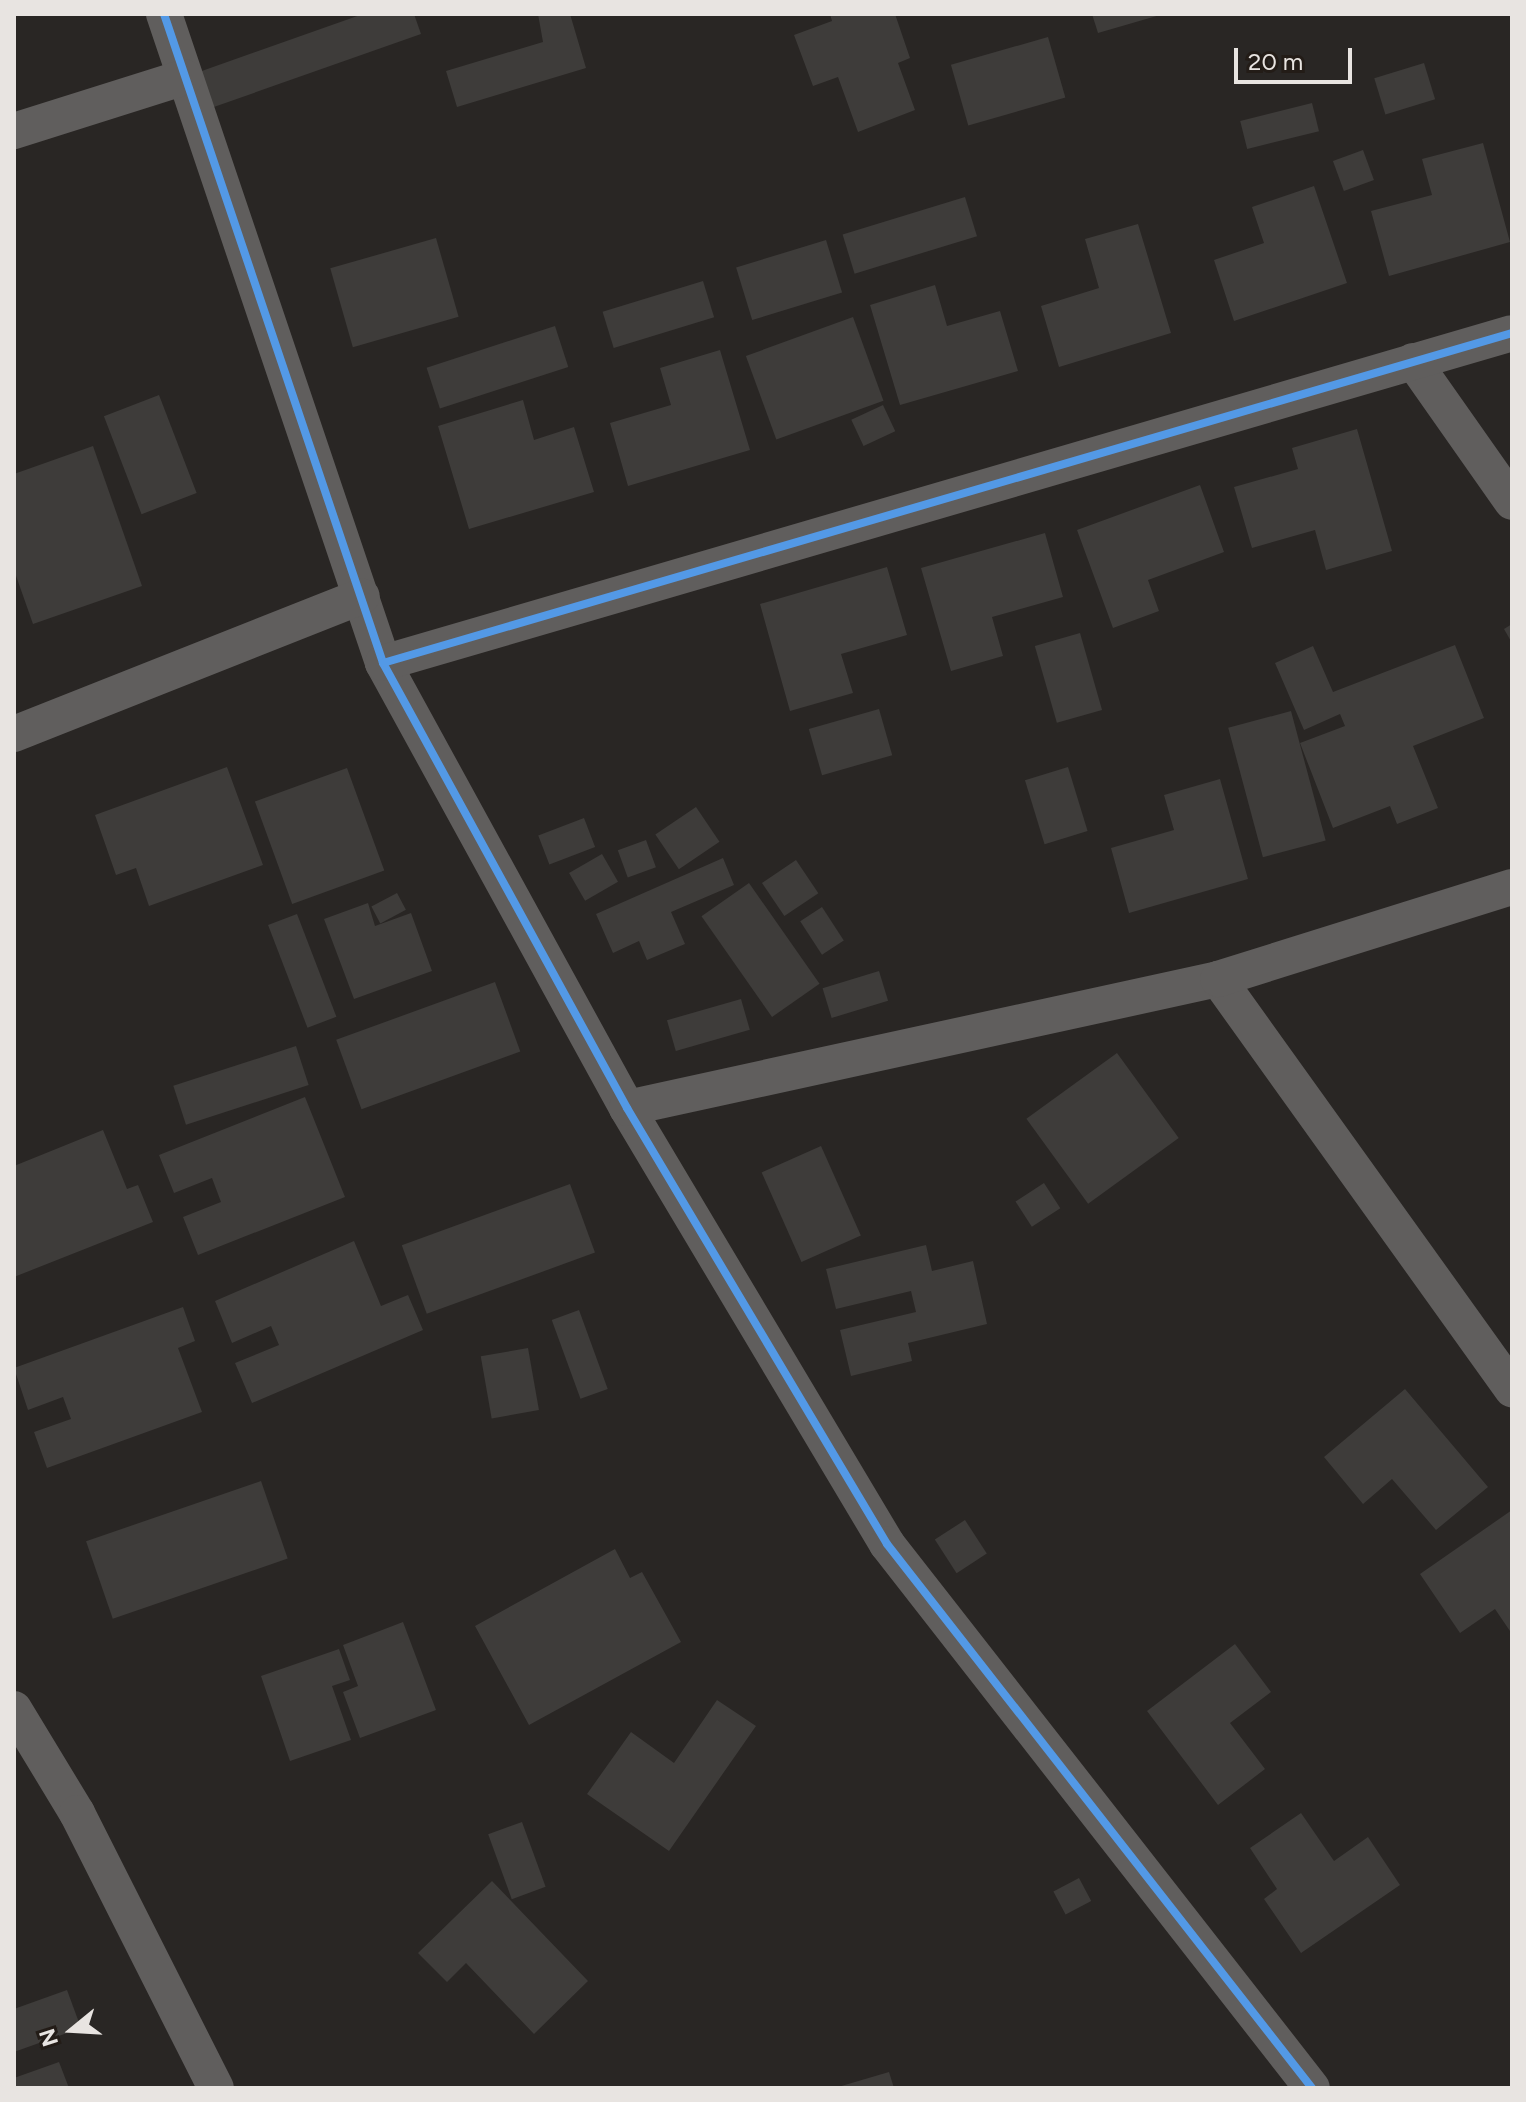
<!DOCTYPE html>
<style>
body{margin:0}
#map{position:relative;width:1526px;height:2102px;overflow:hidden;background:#292624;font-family:Figtree,sans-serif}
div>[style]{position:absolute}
.building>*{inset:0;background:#3e3c3a;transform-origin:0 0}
.street>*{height:36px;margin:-18px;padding:0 18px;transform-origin:18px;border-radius:18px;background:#605e5d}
.cycleway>*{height:8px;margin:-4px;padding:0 4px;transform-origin:4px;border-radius:4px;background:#5399e6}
span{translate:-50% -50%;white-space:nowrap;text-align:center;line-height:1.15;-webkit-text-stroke:8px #231c17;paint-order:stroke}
.frame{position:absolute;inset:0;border:16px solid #e8e4e1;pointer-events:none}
.north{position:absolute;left:32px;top:1990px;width:80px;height:80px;-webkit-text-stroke:6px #231c17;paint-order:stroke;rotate:252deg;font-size:22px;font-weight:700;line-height:32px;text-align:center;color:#e8e4e1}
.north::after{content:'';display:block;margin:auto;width:28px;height:36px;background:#e8e4e1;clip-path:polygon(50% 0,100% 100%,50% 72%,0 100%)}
.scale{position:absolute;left:1234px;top:48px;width:118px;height:36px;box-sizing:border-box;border:4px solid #e8e4e1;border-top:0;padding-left:10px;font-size:24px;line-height:28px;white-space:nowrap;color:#e8e4e1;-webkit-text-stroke:6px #231c17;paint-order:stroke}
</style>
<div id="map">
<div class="building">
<i style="clip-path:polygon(363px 14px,414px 14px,421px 34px,211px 108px,199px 72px)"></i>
<i style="clip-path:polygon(538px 14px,570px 14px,586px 68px,457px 107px,446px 71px,543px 42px)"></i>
<i style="clip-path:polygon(830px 14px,895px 14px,910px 58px,898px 63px,915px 110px,858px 132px,838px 77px,813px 86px,794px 35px,832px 21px)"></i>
<i style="clip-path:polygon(1092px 14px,1160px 14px,1160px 15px,1098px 33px)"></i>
<i style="left:1048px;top:37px;width:63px;height:101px;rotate:74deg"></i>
<i style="left:1424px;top:63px;width:38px;height:52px;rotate:73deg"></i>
<i style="left:1312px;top:103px;width:29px;height:74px;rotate:76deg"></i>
<i style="clip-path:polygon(1483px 143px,1510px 242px,1389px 276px,1371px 211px,1432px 195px,1422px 159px)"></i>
<i style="left:1363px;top:150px;width:32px;height:32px;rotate:70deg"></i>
<i style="clip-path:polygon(1314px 186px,1347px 283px,1234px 321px,1214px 260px,1264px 243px,1252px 207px)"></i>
<i style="left:965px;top:197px;width:41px;height:128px;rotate:73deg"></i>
<i style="clip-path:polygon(1138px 224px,1171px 333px,1059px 367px,1041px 306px,1099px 288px,1085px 239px)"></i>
<i style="left:436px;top:238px;width:82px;height:110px;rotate:74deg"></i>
<i style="left:826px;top:240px;width:55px;height:94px;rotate:73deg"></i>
<i style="left:703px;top:281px;width:38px;height:105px;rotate:73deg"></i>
<i style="clip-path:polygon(935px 285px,947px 326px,1000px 311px,1018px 371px,900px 405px,870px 305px)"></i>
<i style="left:853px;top:317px;width:89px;height:114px;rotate:70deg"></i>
<i style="left:555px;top:326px;width:43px;height:135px;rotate:72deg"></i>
<i style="clip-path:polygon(720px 350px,750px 450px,628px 486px,610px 423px,671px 405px,660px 368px)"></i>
<i style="left:159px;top:395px;width:105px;height:59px;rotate:69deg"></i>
<i style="clip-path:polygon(523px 400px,534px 440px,574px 427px,594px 492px,469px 529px,438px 426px)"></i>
<i style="left:883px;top:405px;width:29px;height:35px;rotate:65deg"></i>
<i style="clip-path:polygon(1357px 429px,1392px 551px,1326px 570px,1315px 530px,1252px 548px,1234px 487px,1298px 469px,1292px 448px)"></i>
<i style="clip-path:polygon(93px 446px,142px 586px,33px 624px,14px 570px,14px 474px)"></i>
<i style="clip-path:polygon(1200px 485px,1224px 552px,1148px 580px,1159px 611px,1113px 628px,1077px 530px)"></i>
<i style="clip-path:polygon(1045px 533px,1063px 597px,992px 617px,1003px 656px,951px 671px,921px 568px)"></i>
<i style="clip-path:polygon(887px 567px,907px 635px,841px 654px,853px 693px,790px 711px,760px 604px)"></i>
<i style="clip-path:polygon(1512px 624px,1512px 643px,1504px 629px)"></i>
<i style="left:1080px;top:633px;width:80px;height:47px;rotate:74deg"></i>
<i style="clip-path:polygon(1455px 645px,1484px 718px,1413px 746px,1438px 808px,1397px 824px,1390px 806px,1333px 828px,1300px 743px,1345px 726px,1340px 714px,1304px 730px,1275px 663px,1313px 646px,1333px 692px)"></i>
<i style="left:879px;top:709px;width:48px;height:73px;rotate:74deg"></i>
<i style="left:1291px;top:711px;width:134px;height:65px;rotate:75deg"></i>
<i style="clip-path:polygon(227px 767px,263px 865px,149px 906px,136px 868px,116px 875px,95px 815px)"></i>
<i style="left:1068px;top:767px;width:67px;height:45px;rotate:73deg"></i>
<i style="left:347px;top:768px;width:109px;height:98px;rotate:70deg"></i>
<i style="clip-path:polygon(1220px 779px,1248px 879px,1129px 913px,1111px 848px,1174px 830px,1164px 795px)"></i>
<i style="left:696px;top:807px;width:42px;height:49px;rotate:56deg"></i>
<i style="left:584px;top:818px;width:31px;height:49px;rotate:69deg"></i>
<i style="left:646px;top:840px;width:29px;height:30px;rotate:70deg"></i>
<i style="left:602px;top:854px;width:32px;height:38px;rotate:60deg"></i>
<i style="clip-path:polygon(723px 858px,734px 885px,671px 912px,685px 944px,647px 960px,639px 941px,613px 953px,596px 914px)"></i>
<i style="left:796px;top:860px;width:40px;height:41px;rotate:56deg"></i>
<i style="left:749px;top:883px;width:123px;height:58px;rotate:55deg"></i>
<i style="left:397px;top:893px;width:19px;height:29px;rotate:62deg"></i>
<i style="clip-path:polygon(368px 903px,375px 926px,411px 913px,432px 971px,354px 999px,324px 919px)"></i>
<i style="left:822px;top:907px;width:40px;height:26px;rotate:57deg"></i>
<i style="left:297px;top:914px;width:110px;height:31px;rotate:69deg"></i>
<i style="left:879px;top:971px;width:31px;height:59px;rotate:73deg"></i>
<i style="left:495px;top:982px;width:74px;height:169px;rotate:70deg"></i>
<i style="left:741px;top:999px;width:32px;height:77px;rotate:74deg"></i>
<i style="left:296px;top:1046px;width:41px;height:129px;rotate:72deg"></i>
<i style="left:1117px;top:1053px;width:105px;height:112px;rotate:54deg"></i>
<i style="clip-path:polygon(305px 1097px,345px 1197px,198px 1255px,183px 1217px,221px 1202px,212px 1178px,174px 1193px,159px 1155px)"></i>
<i style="clip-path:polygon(103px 1130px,127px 1189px,138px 1185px,153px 1222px,14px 1277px,14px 1166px)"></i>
<i style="left:821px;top:1146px;width:98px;height:65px;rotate:66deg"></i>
<i style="left:1044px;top:1183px;width:30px;height:34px;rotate:57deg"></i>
<i style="left:570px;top:1184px;width:73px;height:179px;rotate:70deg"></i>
<i style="clip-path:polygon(354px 1241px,381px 1306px,408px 1295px,423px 1330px,252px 1403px,235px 1363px,279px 1345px,271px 1326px,232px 1343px,215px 1301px)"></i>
<i style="clip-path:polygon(926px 1245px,932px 1271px,973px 1261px,987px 1324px,908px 1343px,912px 1361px,851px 1376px,840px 1330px,916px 1312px,911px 1291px,836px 1309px,826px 1269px)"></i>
<i style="clip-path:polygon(183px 1307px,195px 1341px,178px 1348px,202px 1412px,47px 1468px,34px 1432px,71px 1419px,63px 1397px,28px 1410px,14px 1368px)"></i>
<i style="left:579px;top:1310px;width:84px;height:29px;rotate:70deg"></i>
<i style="left:528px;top:1348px;width:63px;height:48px;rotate:80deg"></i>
<i style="clip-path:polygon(1405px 1389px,1488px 1487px,1436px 1530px,1392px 1479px,1363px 1504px,1324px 1457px)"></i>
<i style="left:261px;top:1481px;width:82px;height:185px;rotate:71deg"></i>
<i style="clip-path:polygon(1512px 1510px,1512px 1634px,1495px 1609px,1460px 1633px,1420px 1574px)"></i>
<i style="left:965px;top:1520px;width:40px;height:36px;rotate:57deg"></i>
<i style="clip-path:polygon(615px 1549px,630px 1578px,642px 1572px,681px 1642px,529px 1725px,475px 1626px)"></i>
<i style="clip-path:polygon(403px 1622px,436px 1710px,360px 1738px,343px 1692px,358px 1686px,343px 1645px)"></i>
<i style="clip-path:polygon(1235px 1644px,1271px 1692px,1230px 1723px,1265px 1769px,1218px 1805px,1147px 1711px)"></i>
<i style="clip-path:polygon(339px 1649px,350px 1680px,332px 1686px,351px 1740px,290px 1761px,261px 1676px)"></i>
<i style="clip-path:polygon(717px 1700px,756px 1726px,669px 1851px,587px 1794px,631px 1732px,674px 1763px)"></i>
<i style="clip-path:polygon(1301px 1813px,1334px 1861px,1368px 1837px,1400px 1885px,1301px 1953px,1264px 1899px,1277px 1889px,1250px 1848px)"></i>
<i style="left:522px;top:1822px;width:69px;height:36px;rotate:70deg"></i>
<i style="left:1079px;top:1878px;width:26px;height:29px;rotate:62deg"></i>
<i style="clip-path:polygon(492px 1881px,588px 1981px,534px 2034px,466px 1963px,447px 1982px,418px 1953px)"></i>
<i style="clip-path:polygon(67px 1990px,81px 2028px,14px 2052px,14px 2009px)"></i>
<i style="clip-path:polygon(59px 2062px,69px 2088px,14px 2088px,14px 2078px)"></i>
<i style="clip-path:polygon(889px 2072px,894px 2088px,838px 2088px,838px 2087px)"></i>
</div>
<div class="street">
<i style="left:164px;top:14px;width:685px;rotate:71.35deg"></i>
<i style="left:383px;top:663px;width:508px;rotate:61.26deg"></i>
<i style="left:627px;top:1108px;width:508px;rotate:59.19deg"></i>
<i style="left:887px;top:1544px;width:690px;rotate:52deg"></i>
<i style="left:14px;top:131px;width:179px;rotate:-17.5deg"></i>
<i style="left:1413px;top:361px;width:172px;rotate:54.9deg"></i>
<i style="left:383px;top:663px;width:1176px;rotate:-16.29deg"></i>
<i style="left:14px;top:734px;width:374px;rotate:-21.6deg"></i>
<i style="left:1218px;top:979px;width:505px;rotate:54.36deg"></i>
<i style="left:627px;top:1108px;width:605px;rotate:-12.31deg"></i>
<i style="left:1218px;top:979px;width:308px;rotate:-17.4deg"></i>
<i style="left:14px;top:1709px;width:122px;rotate:58.8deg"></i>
<i style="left:77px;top:1813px;width:308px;rotate:63.2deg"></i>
</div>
<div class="cycleway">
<i style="left:164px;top:14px;width:685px;rotate:71.35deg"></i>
<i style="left:383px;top:663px;width:508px;rotate:61.26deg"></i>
<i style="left:627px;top:1108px;width:508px;rotate:59.19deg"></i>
<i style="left:887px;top:1544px;width:690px;rotate:52deg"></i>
<i style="left:383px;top:663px;width:1176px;rotate:-16.29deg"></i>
</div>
<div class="frame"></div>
<div class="north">N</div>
<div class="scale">20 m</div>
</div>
